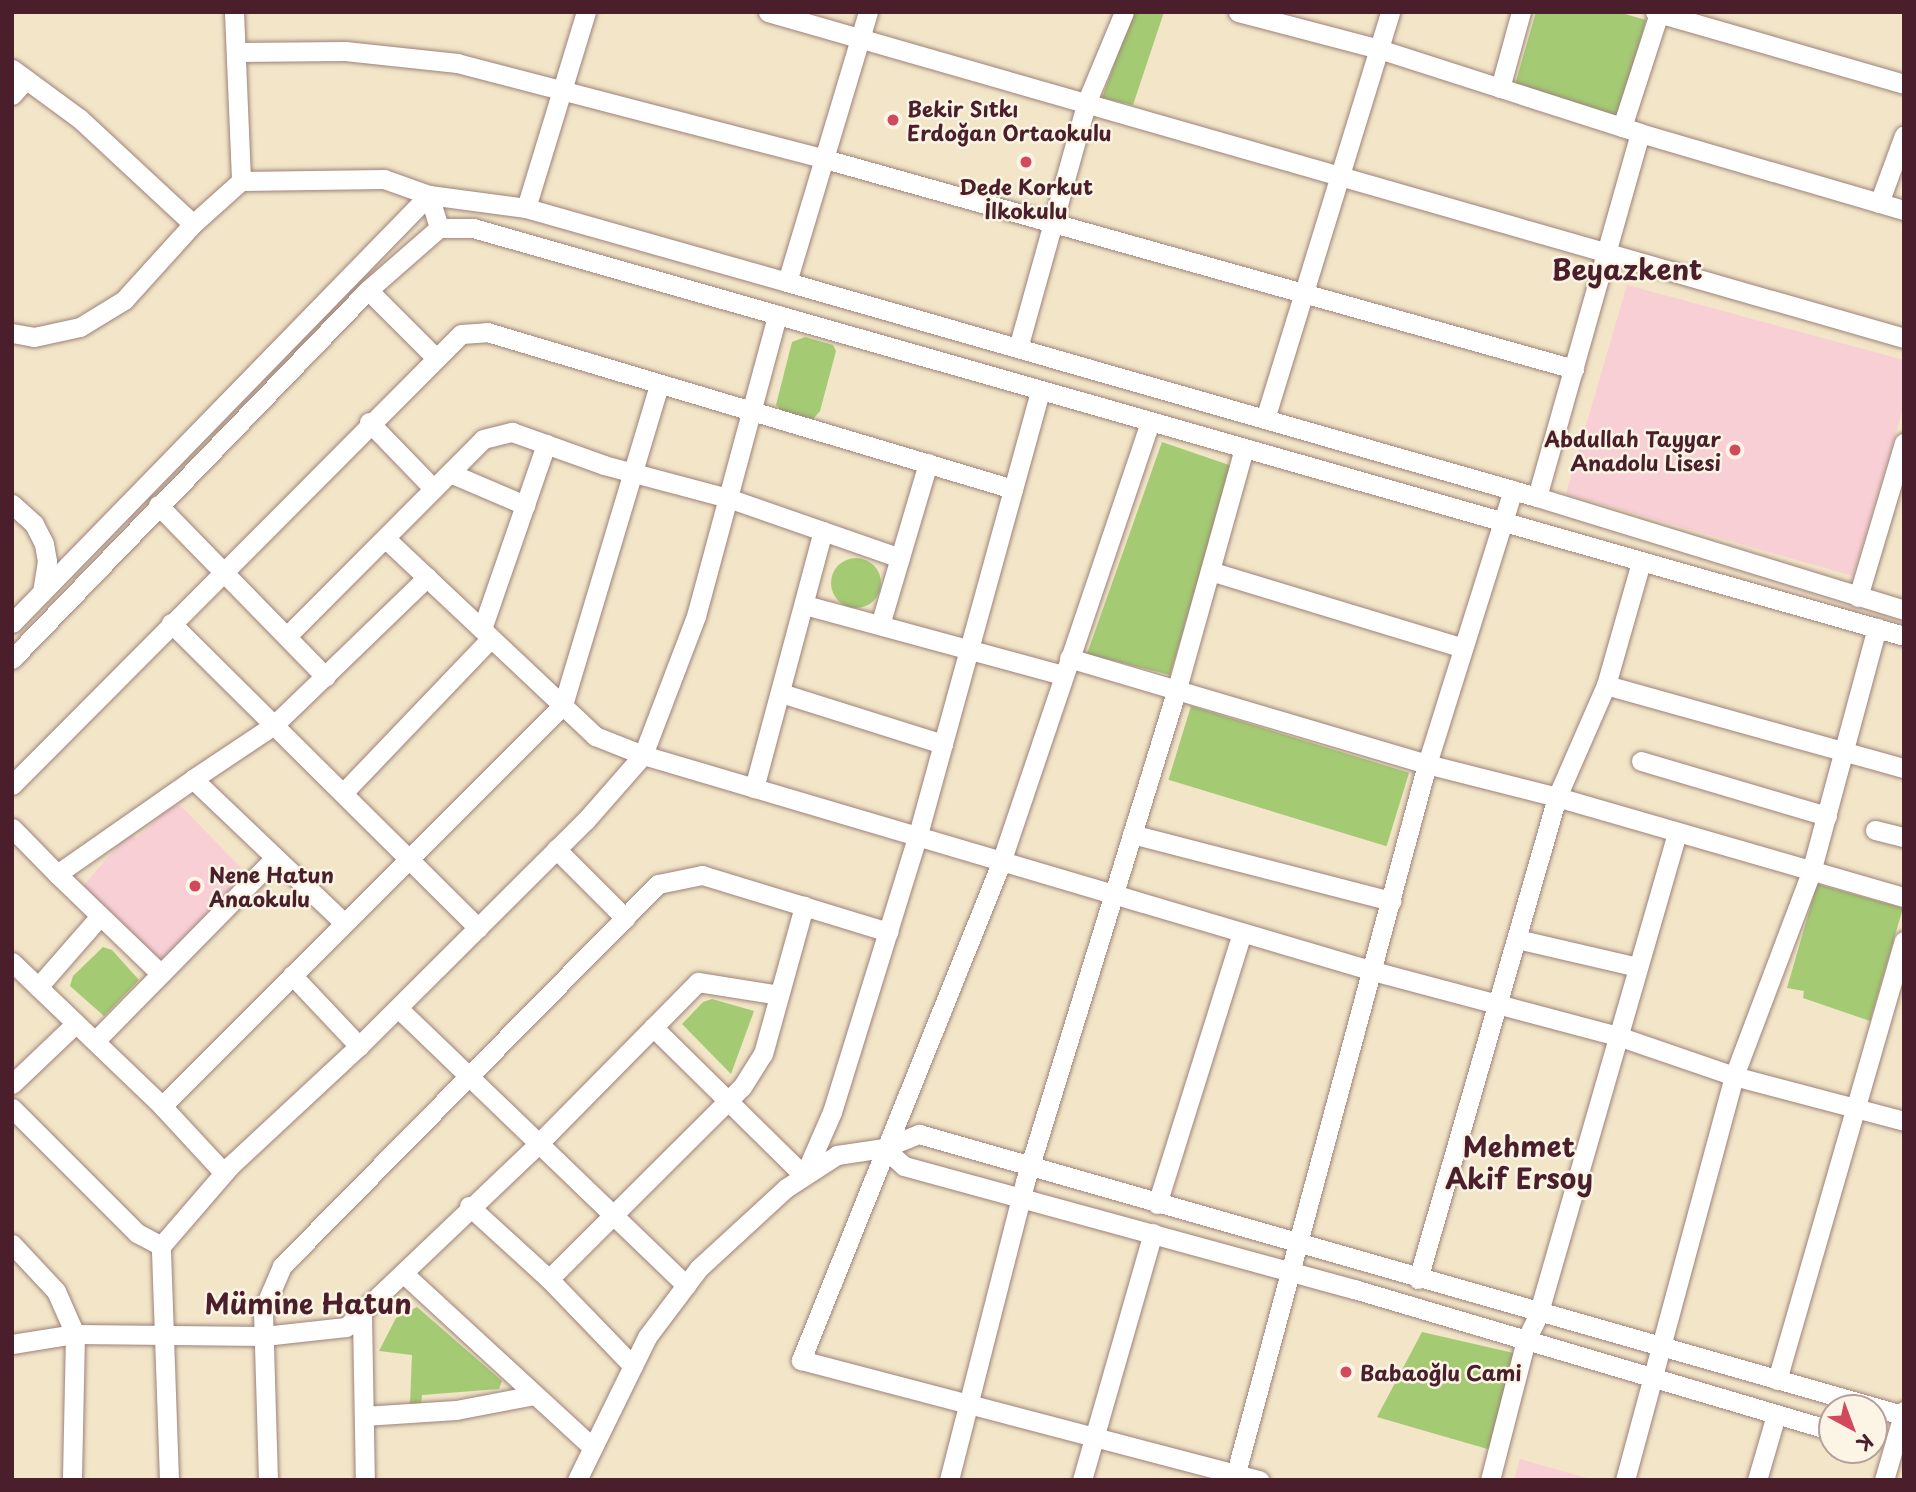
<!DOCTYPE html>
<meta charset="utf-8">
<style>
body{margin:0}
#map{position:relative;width:1916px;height:1492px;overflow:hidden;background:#f2e5c8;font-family:"Playpen Sans",sans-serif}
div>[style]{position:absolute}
.built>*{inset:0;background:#f7cfd5}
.green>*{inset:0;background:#a4ca74;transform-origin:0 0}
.round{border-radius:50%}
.roads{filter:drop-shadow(0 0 2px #9e827a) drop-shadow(0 0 2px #9e827a)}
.minor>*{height:19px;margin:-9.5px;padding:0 9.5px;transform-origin:9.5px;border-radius:9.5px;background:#fff}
.dots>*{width:19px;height:19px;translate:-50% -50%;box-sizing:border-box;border:4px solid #fcf5e5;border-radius:50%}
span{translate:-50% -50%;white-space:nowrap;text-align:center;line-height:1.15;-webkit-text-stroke:5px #fcf5e5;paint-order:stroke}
.poi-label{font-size:21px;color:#4a1f2b;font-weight:700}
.left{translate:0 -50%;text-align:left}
.right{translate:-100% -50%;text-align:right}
.district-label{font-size:28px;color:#4a1f2b;font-weight:700}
.frame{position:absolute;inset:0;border:14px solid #4a1f2b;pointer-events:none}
.north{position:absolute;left:1818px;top:1394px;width:70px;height:70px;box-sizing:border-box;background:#fcf5e5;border:2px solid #b59f9b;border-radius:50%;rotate:139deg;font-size:19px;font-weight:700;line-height:28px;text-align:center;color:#4a1f2b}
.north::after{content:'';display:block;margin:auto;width:24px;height:32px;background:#d1495b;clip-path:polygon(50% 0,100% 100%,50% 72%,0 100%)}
</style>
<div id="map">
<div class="built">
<i style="clip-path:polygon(1627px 285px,1904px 360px,1904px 405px,1853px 576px,1566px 494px)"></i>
<i style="clip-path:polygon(180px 805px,250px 877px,157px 964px,83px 886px,128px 834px,137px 838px,168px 808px)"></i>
<i style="clip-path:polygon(1520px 1459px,1594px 1480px,1514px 1480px)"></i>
</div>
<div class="green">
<i style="clip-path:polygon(1133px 12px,1164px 12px,1133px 105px,1102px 98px)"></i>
<i style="clip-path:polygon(1536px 12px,1618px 12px,1646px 20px,1619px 117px,1514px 88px)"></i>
<i style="clip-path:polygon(805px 337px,833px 345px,836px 351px,820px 411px,813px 419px,782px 411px,776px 405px,792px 342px)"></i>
<i style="clip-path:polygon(1162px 442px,1232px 466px,1170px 675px,1087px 654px)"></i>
<i class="round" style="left:831px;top:558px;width:50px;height:50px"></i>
<i style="left:1191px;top:706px;width:228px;height:77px;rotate:17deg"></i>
<i style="clip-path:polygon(1817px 884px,1903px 908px,1870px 1021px,1803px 998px,1804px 991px,1787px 988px)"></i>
<i style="clip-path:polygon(103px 947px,112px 950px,139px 980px,104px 1016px,70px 986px,73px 976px)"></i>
<i style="clip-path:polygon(712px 999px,754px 1011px,731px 1074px,682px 1024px,703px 1002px)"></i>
<i style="clip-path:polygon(417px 1307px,502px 1381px,499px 1389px,422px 1395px,421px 1404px,410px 1405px,412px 1355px,379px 1351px,396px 1318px)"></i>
<i style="clip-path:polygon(1422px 1332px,1518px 1354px,1491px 1450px,1377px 1417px)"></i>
</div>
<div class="roads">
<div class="minor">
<i style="left:234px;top:12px;width:169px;rotate:87.6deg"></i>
<i style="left:768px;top:12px;width:1182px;rotate:16.01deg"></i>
<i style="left:1238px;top:12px;width:146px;rotate:14.7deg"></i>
<i style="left:1379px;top:49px;width:274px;rotate:17.8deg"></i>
<i style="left:1640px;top:133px;width:275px;rotate:16.3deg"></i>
<i style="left:1655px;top:12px;width:259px;rotate:16.1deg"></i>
<i style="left:237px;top:52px;width:108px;rotate:-0.5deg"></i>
<i style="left:345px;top:51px;width:113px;rotate:6.1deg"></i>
<i style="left:457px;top:63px;width:380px;rotate:14.6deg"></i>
<i style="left:825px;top:159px;width:778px;rotate:15.66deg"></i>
<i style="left:12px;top:69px;width:84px;rotate:36.3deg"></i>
<i style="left:80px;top:119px;width:154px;rotate:42.9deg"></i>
<i style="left:1500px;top:88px;width:79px;rotate:-74.6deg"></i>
<i style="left:12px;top:95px;width:21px;rotate:-49deg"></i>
<i style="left:1622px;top:127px;width:120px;rotate:-72deg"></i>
<i style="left:1879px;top:203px;width:72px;rotate:-69.8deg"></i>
<i style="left:526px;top:208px;width:205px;rotate:-73deg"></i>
<i style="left:787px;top:282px;width:282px;rotate:-73.3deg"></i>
<i style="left:368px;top:290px;width:96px;rotate:45deg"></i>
<i style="left:12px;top:333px;width:22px;rotate:10deg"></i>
<i style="left:34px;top:337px;width:47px;rotate:-12.3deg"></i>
<i style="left:80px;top:327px;width:52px;rotate:-31.5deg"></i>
<i style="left:124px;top:300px;width:103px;rotate:-47.8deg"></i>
<i style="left:193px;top:224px;width:64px;rotate:-41.9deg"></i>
<i style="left:241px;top:181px;width:143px;rotate:-0.8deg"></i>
<i style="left:384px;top:179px;width:48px;rotate:19.6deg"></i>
<i style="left:429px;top:195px;width:34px;rotate:73deg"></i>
<i style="left:1018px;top:348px;width:256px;rotate:-74.4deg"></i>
<i style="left:1087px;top:101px;width:96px;rotate:-67.4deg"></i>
<i style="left:1265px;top:419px;width:426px;rotate:-72.9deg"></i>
<i style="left:369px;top:422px;width:93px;rotate:45.9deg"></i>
<i style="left:1150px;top:422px;width:465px;rotate:108.7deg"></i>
<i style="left:1001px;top:863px;width:536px;rotate:111.92deg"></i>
<i style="left:801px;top:1360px;width:474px;rotate:14.7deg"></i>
<i style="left:450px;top:473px;width:82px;rotate:23.1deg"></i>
<i style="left:1537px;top:497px;width:378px;rotate:-74.2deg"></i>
<i style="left:12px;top:504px;width:30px;rotate:42deg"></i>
<i style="left:34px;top:524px;width:22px;rotate:63deg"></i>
<i style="left:44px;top:544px;width:17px;rotate:80deg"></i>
<i style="left:47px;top:561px;width:32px;rotate:99deg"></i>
<i style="left:158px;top:505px;width:240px;rotate:45.7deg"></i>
<i style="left:385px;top:538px;width:289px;rotate:43.3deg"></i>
<i style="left:595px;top:736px;width:52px;rotate:21.6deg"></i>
<i style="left:643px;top:755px;width:761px;rotate:16.48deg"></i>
<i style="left:1373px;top:971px;width:253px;rotate:14.9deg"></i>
<i style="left:1618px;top:1036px;width:123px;rotate:19deg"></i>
<i style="left:1734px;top:1076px;width:176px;rotate:14.8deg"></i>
<i style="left:1210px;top:571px;width:261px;rotate:16.9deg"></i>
<i style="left:1858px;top:597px;width:161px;rotate:-73.4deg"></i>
<i style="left:805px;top:605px;width:267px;rotate:15.2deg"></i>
<i style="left:12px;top:623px;width:598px;rotate:-45.75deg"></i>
<i style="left:429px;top:195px;width:98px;rotate:7.6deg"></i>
<i style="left:526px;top:208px;width:271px;rotate:15.8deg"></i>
<i style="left:787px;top:282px;width:780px;rotate:16deg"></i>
<i style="left:1537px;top:497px;width:384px;rotate:17.1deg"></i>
<i style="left:171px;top:623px;width:433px;rotate:44.8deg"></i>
<i style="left:880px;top:625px;width:169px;rotate:-73.5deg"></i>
<i style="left:482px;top:629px;width:196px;rotate:-70.9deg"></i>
<i style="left:288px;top:635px;width:276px;rotate:-45.1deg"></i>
<i style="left:483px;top:439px;width:30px;rotate:-14deg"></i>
<i style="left:512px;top:432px;width:98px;rotate:19.7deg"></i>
<i style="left:604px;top:465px;width:128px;rotate:14.9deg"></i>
<i style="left:728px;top:498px;width:182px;rotate:19.2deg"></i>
<i style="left:1069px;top:658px;width:373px;rotate:16.5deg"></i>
<i style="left:1427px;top:764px;width:134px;rotate:14.2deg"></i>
<i style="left:1557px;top:797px;width:361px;rotate:16.1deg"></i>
<i style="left:12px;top:659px;width:513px;rotate:-46.03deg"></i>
<i style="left:368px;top:290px;width:94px;rotate:-41.1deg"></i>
<i style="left:439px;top:228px;width:34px"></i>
<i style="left:473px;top:228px;width:1488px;rotate:15.91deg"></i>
<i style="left:1606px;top:685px;width:309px;rotate:15.6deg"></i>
<i style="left:781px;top:693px;width:170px;rotate:17.5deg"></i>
<i style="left:1641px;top:761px;width:194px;rotate:16.5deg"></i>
<i style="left:193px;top:779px;width:97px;rotate:-33.7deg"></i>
<i style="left:274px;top:725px;width:213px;rotate:-44deg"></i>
<i style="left:12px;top:785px;width:636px;rotate:-45.13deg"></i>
<i style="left:461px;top:334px;width:26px;rotate:-4deg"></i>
<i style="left:487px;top:332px;width:549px;rotate:16.62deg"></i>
<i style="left:754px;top:788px;width:266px;rotate:-75deg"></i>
<i style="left:343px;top:793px;width:214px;rotate:-46.3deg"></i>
<i style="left:12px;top:828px;width:64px;rotate:45.6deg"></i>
<i style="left:57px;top:874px;width:166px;rotate:-34.9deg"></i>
<i style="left:193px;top:779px;width:209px;rotate:43.6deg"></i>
<i style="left:1875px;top:830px;width:30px;rotate:14deg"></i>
<i style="left:1132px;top:834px;width:268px;rotate:14.5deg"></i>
<i style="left:556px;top:849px;width:98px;rotate:45deg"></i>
<i style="left:57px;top:874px;width:144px;rotate:43.9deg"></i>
<i style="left:1517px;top:939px;width:124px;rotate:13deg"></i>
<i style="left:12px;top:962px;width:208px;rotate:43.8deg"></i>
<i style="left:162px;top:1106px;width:91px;rotate:47.2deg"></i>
<i style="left:292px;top:975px;width:98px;rotate:46.7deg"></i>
<i style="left:38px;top:987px;width:94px;rotate:-48.9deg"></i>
<i style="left:398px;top:1008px;width:400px;rotate:43.9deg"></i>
<i style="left:653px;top:1027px;width:212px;rotate:44.6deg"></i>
<i style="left:804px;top:1176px;width:70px;rotate:-66.4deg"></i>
<i style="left:832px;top:1112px;width:287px;rotate:-72.8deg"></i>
<i style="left:917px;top:838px;width:464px;rotate:-74.6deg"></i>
<i style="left:95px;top:1041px;width:257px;rotate:-45.5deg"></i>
<i style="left:12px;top:1084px;width:88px;rotate:-43.6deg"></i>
<i style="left:162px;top:1106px;width:567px;rotate:-45deg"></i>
<i style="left:563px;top:705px;width:335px;rotate:-73.3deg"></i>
<i style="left:12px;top:1108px;width:177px;rotate:45deg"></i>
<i style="left:137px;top:1233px;width:27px;rotate:28deg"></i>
<i style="left:884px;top:1148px;width:27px;rotate:42deg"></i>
<i style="left:904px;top:1166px;width:467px;rotate:15.3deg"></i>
<i style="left:1354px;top:1289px;width:499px;rotate:16.5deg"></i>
<i style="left:1157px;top:1204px;width:284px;rotate:-72.6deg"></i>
<i style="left:469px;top:1206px;width:108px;rotate:42.4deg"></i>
<i style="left:549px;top:1279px;width:121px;rotate:46deg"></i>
<i style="left:12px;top:1244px;width:64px;rotate:46.9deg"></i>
<i style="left:56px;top:1291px;width:47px;rotate:66.2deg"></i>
<i style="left:75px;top:1334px;width:146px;rotate:91.2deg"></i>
<i style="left:403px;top:1273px;width:258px;rotate:42.6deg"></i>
<i style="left:549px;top:1279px;width:272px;rotate:-44.9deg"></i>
<i style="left:742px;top:1087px;width:39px;rotate:-58deg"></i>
<i style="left:763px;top:1054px;width:154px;rotate:-74.5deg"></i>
<i style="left:1418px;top:1279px;width:502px;rotate:-73.91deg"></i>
<i style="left:1557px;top:797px;width:122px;rotate:-66.4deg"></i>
<i style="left:1606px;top:685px;width:128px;rotate:-74.1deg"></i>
<i style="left:362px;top:1315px;width:165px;rotate:89deg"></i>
<i style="left:12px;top:1344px;width:64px;rotate:-9deg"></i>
<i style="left:75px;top:1334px;width:189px;rotate:0.6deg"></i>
<i style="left:264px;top:1336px;width:82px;rotate:-6.3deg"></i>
<i style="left:346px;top:1327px;width:267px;rotate:-43.6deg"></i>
<i style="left:539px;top:1143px;width:226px;rotate:-45.4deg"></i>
<i style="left:698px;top:982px;width:82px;rotate:9.1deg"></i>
<i style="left:1777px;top:1380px;width:457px;rotate:-73.9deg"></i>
<i style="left:364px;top:1416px;width:92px;rotate:-3.7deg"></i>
<i style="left:456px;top:1410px;width:80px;rotate:-10.8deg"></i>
<i style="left:169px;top:1480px;width:234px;rotate:-92deg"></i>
<i style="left:161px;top:1246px;width:107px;rotate:-49.2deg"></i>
<i style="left:231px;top:1165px;width:175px;rotate:-42.9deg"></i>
<i style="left:359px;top:1046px;width:320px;rotate:-44.9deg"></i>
<i style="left:586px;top:820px;width:86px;rotate:-48.8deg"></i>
<i style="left:643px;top:755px;width:149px;rotate:-69.1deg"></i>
<i style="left:696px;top:616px;width:312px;rotate:-74.9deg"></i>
<i style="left:268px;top:1480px;width:170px;rotate:-91.7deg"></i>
<i style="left:263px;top:1310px;width:48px;rotate:-66.6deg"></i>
<i style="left:282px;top:1266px;width:536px;rotate:-45.45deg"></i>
<i style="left:658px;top:884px;width:45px;rotate:-11.6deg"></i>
<i style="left:702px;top:875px;width:195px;rotate:17deg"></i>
<i style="left:577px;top:1480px;width:159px;rotate:-63.9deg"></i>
<i style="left:647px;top:1337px;width:86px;rotate:-53deg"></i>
<i style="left:699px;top:1268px;width:118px;rotate:-42.6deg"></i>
<i style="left:786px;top:1188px;width:61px;rotate:-32.9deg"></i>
<i style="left:837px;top:1155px;width:48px;rotate:-8.5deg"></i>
<i style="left:884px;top:1148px;width:38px;rotate:-22deg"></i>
<i style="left:919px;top:1134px;width:1022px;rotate:15.95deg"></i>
<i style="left:949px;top:1480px;width:308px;rotate:-75.7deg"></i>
<i style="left:1025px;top:1182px;width:513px;rotate:-72.87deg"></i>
<i style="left:1176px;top:692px;width:252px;rotate:-74.4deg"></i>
<i style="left:1082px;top:1480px;width:257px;rotate:-74deg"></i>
<i style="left:1234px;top:1480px;width:742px;rotate:-74.91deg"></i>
<i style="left:1427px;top:764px;width:287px;rotate:-72.6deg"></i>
<i style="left:1490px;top:1480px;width:145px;rotate:-75.6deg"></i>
<i style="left:1526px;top:1340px;width:28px;rotate:-64deg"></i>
<i style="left:1538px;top:1315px;width:502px;rotate:-73.91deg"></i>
<i style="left:1625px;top:1480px;width:418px;rotate:-74.9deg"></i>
<i style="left:1734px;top:1076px;width:218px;rotate:-69.3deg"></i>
<i style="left:1811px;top:872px;width:253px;rotate:-74.9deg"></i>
<i style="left:1757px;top:1480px;width:68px;rotate:-73.7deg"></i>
<i style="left:1884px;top:1480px;width:72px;rotate:-73.8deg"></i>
</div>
</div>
<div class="dots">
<i style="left:893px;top:120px;background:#d1495b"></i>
<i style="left:1026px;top:162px;background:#d1495b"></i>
<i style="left:1735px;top:450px;background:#d1495b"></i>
<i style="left:195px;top:886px;background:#d1495b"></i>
<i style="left:1346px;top:1372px;background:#d1495b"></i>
</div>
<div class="poi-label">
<span class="left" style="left:907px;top:120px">Bekir Sıtkı<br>Erdoğan Ortaokulu</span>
<span style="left:1026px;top:198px">Dede Korkut<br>İlkokulu</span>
<span class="right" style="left:1721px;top:450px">Abdullah Tayyar<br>Anadolu Lisesi</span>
<span class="left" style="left:209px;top:886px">Nene Hatun<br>Anaokulu</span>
<span class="left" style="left:1360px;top:1372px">Babaoğlu Cami</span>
</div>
<div class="district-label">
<span style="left:1627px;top:269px">Beyazkent</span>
<span style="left:1519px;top:1162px">Mehmet<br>Akif Ersoy</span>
<span style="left:308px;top:1303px">Mümine Hatun</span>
</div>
<div class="frame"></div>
<div class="north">K</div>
</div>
